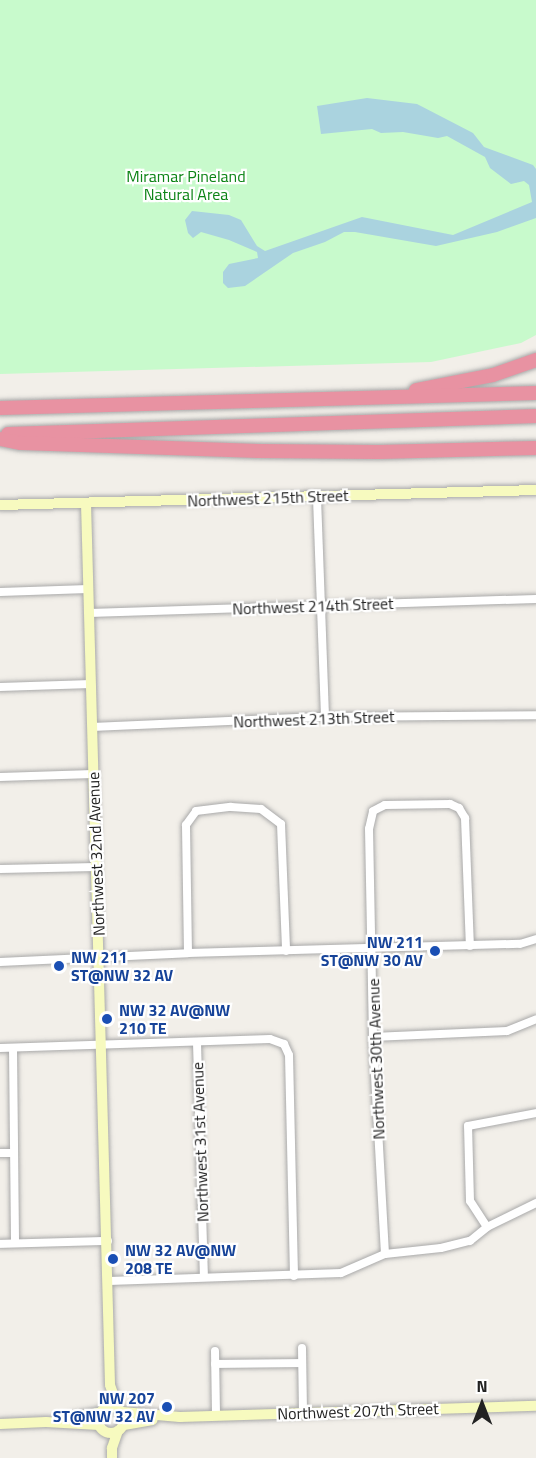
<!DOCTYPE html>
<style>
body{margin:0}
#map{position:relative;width:536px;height:1458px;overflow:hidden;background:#f2efe9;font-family:"Titillium Web",sans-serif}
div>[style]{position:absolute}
.park>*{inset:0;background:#c8facc}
.water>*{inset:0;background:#aad3df}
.roads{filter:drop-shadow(0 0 2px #a9a9a9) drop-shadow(0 0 2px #a9a9a9)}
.street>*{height:8px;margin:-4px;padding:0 4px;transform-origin:4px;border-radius:4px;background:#fff}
.secondary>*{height:10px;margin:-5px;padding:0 5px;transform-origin:5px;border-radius:5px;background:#f7fabf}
.secondary>.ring{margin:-5px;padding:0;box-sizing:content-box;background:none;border:10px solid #f7fabf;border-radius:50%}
.highway>*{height:14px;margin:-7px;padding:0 7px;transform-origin:7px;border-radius:7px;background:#e892a2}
.dots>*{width:16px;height:16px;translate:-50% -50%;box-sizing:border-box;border:3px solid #fff;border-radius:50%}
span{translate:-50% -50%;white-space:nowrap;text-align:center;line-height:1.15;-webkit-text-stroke:4.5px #fff;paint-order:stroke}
.park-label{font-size:16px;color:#0c8416}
.street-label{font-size:16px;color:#222}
.transit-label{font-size:16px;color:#164399;font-weight:700}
.right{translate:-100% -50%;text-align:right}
.left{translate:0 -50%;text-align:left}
.north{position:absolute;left:452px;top:1374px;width:60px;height:60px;-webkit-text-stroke:4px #fff;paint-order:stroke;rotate:0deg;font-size:16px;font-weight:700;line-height:24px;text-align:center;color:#222}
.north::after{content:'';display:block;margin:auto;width:21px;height:27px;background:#222;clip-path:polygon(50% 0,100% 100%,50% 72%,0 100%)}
</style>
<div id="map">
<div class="park">
<i style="clip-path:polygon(0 0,536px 0,536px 335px,521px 343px,431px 362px,0 374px)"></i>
</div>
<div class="water">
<i style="clip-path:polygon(367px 98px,417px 104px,473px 133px,484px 147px,533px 165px,536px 169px,536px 218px,497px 232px,436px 246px,355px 232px,344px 232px,325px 242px,293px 253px,245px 286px,228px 288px,223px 283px,223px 272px,229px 264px,258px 258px,257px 252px,229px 240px,201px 232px,193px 238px,188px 233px,185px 220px,192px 211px,229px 215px,241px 220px,257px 246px,265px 251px,362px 217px,453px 235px,532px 202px,529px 185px,524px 181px,511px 184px,490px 168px,485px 157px,447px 136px,438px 138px,403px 132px,381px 133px,372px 129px,321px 134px,317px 106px)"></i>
</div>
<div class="roads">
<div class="street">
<i style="left:317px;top:498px;width:219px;rotate:87.9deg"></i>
<i style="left:0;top:592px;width:88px;rotate:-2deg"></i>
<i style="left:89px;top:613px;width:447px;rotate:-1.8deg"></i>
<i style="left:0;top:687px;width:91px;rotate:-1.9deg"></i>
<i style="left:92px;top:727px;width:233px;rotate:-2.5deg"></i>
<i style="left:325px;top:717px;width:211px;rotate:-0.5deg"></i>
<i style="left:0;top:777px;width:93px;rotate:-1.8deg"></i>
<i style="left:0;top:869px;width:96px;rotate:-1.2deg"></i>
<i style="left:188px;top:953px;width:128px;rotate:-90.9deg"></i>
<i style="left:186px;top:825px;width:17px;rotate:-54deg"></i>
<i style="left:196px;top:811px;width:35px;rotate:-7deg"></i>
<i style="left:231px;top:807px;width:30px;rotate:4deg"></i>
<i style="left:261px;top:809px;width:25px;rotate:37deg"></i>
<i style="left:281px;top:824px;width:127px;rotate:87.7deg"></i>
<i style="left:0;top:962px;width:188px;rotate:-2.7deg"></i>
<i style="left:188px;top:953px;width:332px;rotate:-1.6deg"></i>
<i style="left:520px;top:944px;width:17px;rotate:-17deg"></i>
<i style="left:373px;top:1037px;width:134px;rotate:-2.6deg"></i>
<i style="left:507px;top:1031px;width:31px;rotate:-22deg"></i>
<i style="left:197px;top:1043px;width:233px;rotate:88.3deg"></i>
<i style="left:0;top:1048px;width:270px;rotate:-1.9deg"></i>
<i style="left:270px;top:1039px;width:15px;rotate:20deg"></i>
<i style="left:284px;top:1044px;width:12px;rotate:66deg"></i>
<i style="left:289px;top:1055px;width:221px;rotate:88.7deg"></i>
<i style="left:13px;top:1048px;width:195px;rotate:89.4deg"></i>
<i style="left:0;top:1153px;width:14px"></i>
<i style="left:487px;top:1227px;width:31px;rotate:-123deg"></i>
<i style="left:470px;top:1201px;width:75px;rotate:-91.5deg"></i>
<i style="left:468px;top:1126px;width:69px;rotate:-10.8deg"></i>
<i style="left:0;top:1244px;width:108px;rotate:-1.6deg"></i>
<i style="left:385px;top:1254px;width:217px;rotate:-93.2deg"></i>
<i style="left:373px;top:1037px;width:208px;rotate:-91.1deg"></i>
<i style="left:369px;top:829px;width:18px;rotate:-77deg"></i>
<i style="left:373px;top:811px;width:13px;rotate:-27deg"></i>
<i style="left:385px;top:805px;width:65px;rotate:-0.9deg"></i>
<i style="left:450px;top:804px;width:10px;rotate:24deg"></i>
<i style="left:459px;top:808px;width:12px;rotate:59deg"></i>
<i style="left:465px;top:818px;width:128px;rotate:87.8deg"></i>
<i style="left:109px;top:1281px;width:232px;rotate:-2deg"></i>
<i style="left:341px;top:1273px;width:48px;rotate:-23.4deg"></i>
<i style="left:385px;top:1254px;width:56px;rotate:-6.1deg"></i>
<i style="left:441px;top:1248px;width:30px;rotate:-14deg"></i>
<i style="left:470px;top:1241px;width:22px;rotate:-39deg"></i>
<i style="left:487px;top:1227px;width:55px;rotate:-26.1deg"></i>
<i style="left:302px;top:1348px;width:65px;rotate:89.1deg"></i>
<i style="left:215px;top:1351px;width:65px;rotate:89.1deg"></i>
<i style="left:215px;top:1364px;width:87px;rotate:-0.7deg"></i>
</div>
<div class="secondary">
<i style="left:86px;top:503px;width:882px;rotate:88.44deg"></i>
<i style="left:110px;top:1385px;width:24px;rotate:71deg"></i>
<i style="left:0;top:505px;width:536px;rotate:-1.6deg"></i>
<i class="ring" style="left:98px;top:1407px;width:16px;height:16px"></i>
<i style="left:122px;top:1412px;width:58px;rotate:4.9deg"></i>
<i style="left:180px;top:1417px;width:356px;rotate:-1.8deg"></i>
<i style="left:70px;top:1418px;width:29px;rotate:-10deg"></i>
<i style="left:0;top:1424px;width:46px;rotate:-2.5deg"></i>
<i style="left:46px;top:1422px;width:53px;rotate:3.2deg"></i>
<i style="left:124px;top:1425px;width:29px;rotate:-10deg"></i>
<i style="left:112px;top:1458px;width:10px;rotate:-90deg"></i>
<i style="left:112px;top:1448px;width:18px;rotate:-71deg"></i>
</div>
<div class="highway">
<i style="left:416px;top:390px;width:78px;rotate:-11deg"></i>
<i style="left:493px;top:375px;width:46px;rotate:-19.2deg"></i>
<i style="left:0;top:408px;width:536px;rotate:-1.6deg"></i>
<i style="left:8px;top:434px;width:528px;rotate:-1.95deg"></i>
<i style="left:0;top:439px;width:21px;rotate:11deg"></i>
<i style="left:21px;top:443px;width:238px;rotate:1.9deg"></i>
<i style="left:259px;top:451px;width:120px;rotate:0.5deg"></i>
<i style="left:379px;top:452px;width:157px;rotate:-1.5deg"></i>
</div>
</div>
<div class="dots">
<i style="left:435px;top:951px;background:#1a4fb4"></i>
<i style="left:59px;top:966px;background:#1a4fb4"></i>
<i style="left:107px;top:1019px;background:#1a4fb4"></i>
<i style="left:113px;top:1259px;background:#1a4fb4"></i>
<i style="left:167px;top:1407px;background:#1a4fb4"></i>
</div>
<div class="park-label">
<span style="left:186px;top:185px">Miramar Pineland<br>Natural Area</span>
</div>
<div class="street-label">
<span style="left:268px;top:498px;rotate:-2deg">Northwest 215th Street</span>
<span style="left:313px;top:606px;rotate:-2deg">Northwest 214th Street</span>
<span style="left:314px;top:719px;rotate:-2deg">Northwest 213th Street</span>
<span style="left:96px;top:854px;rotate:-92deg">Northwest 32nd Avenue</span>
<span style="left:376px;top:1059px;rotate:-92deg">Northwest 30th Avenue</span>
<span style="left:200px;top:1142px;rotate:-92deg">Northwest 31st Avenue</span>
<span style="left:358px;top:1411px;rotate:-2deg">Northwest 207th Street</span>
</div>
<div class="transit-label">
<span class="right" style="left:423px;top:951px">NW 211<br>ST@NW 30 AV</span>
<span class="left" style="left:71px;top:966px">NW 211<br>ST@NW 32 AV</span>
<span class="left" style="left:119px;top:1019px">NW 32 AV@NW<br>210 TE</span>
<span class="left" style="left:125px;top:1259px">NW 32 AV@NW<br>208 TE</span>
<span class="right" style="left:155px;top:1407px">NW 207<br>ST@NW 32 AV</span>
</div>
<div class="north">N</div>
</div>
